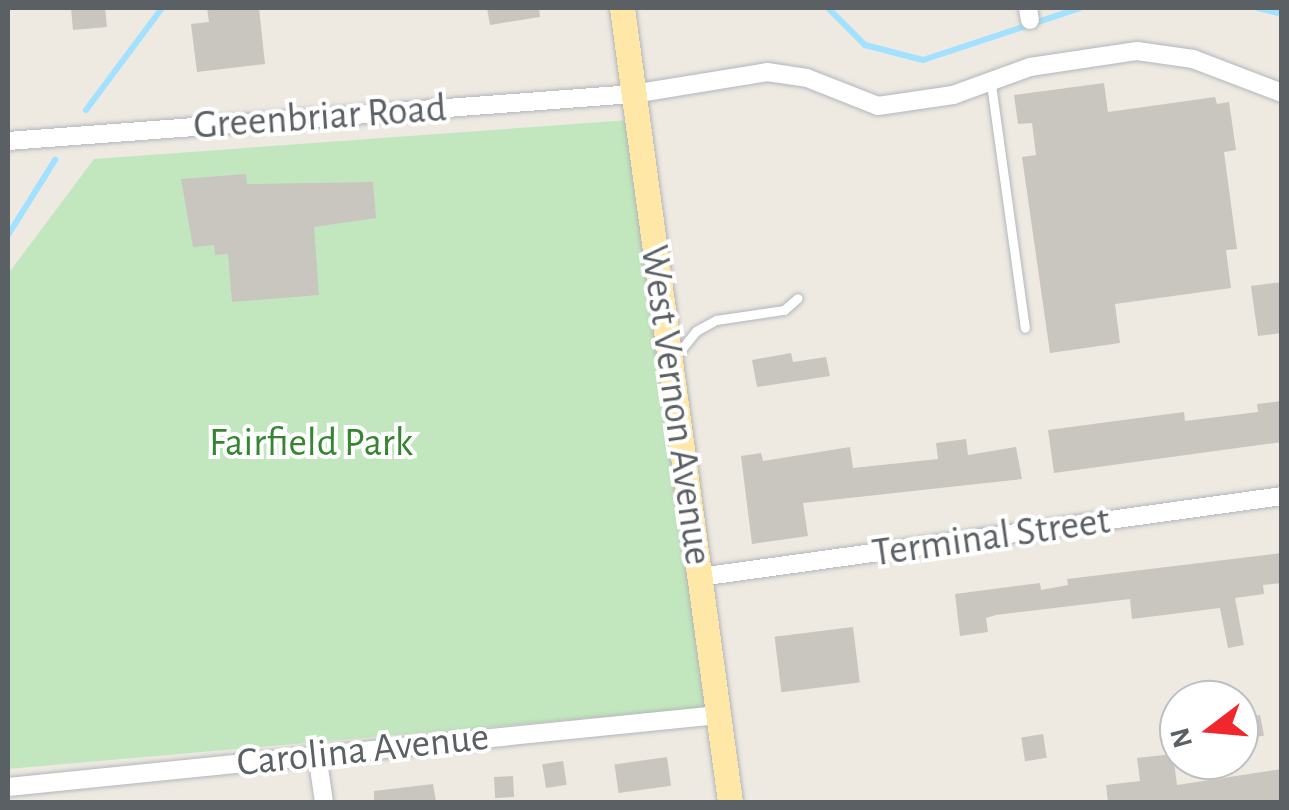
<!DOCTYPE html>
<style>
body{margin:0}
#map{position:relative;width:1289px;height:810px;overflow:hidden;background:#eeeae2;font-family:"Alegreya Sans",sans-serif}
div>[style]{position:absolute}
.green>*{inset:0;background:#c2e7be}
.stream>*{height:6px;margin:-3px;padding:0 3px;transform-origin:3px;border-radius:3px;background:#a2e1ff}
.building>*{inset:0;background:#c9c5bf;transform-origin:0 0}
.roads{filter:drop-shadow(0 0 2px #b3b6ba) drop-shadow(0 0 2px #b3b6ba)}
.service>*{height:9px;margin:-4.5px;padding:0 4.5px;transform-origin:4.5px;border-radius:4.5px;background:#fff}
.minor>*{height:18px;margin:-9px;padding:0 9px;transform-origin:9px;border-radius:9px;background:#fff}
.primary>*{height:25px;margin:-12.5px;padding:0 12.5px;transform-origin:12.5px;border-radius:12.5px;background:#ffe7a7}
span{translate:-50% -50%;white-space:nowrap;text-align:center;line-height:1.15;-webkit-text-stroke:8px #fff;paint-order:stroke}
.street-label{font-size:40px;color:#5b6064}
.park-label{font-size:40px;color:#368531}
.frame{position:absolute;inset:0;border:10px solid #5b6064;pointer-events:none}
.north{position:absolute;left:1159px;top:680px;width:100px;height:100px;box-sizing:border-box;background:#fff;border:2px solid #bdbfc1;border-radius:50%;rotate:254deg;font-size:28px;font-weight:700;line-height:40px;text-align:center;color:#5b6064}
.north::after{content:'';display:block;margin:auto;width:35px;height:45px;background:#f0272d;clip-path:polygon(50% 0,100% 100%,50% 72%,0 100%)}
</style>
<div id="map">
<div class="green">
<i style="clip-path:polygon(643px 119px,717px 707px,8px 769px,8px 274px,94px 159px)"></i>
</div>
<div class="stream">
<i style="left:828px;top:8px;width:52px;rotate:45deg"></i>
<i style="left:865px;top:45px;width:60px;rotate:14.5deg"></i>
<i style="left:923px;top:60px;width:165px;rotate:-18.3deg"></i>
<i style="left:1258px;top:8px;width:25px;rotate:14deg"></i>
<i style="left:86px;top:110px;width:127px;rotate:-53.3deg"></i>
<i style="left:8px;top:235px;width:89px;rotate:-57.9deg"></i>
</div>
<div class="building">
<i style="clip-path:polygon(71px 8px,105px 8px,107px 27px,73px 30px)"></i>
<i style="clip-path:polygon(207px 8px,259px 8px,265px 64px,197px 72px,191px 24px,209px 22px)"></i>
<i style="clip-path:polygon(487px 8px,539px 8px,540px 17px,490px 25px)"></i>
<i style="clip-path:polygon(1104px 83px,1108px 112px,1215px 97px,1217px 104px,1229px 102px,1236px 150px,1224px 152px,1237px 249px,1226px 250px,1231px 288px,1115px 304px,1120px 343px,1050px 353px,1022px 157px,1036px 155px,1032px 123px,1018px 124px,1014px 95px)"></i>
<i style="clip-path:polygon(246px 174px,247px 184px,373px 182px,376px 218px,314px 227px,319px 295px,232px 302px,228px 254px,215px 255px,214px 245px,193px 247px,181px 179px)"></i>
<i style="clip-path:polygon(1282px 282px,1282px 333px,1258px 336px,1251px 286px)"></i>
<i style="clip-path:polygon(791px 353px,793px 362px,826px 357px,830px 376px,757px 387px,752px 360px)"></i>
<i style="clip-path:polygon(1282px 401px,1282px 442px,1054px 473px,1048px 430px,1184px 412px,1185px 421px,1258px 412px,1257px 404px)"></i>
<i style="clip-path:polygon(966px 439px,968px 455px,1016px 447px,1022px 479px,803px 503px,808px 536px,752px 544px,741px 456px,761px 453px,763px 461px,850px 447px,853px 468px,938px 459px,936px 443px)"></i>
<i style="clip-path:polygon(1282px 553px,1282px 583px,1263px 585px,1264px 594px,1235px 598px,1244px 645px,1228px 648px,1220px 608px,1132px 619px,1130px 599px,996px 615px,986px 618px,988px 632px,960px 636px,955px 594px,1040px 583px,1041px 590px,1068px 585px,1067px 579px)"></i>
<i style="left:853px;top:627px;width:56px;height:79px;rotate:83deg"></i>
<i style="left:1260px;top:715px;width:21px;height:21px;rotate:79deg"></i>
<i style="left:1043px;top:734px;width:24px;height:22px;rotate:81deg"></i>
<i style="clip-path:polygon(1173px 754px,1177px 785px,1282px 769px,1282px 802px,1108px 802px,1106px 785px,1140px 781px,1137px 758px)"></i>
<i style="left:667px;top:757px;width:29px;height:53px;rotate:82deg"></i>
<i style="left:563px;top:761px;width:24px;height:21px;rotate:81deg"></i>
<i style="left:513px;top:776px;width:21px;height:19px;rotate:87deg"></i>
<i style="clip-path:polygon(433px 784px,436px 802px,374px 802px,374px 791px)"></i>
</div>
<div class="roads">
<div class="service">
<i style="left:991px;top:84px;width:246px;rotate:82.1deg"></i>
<i style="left:675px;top:357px;width:33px;rotate:-51deg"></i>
<i style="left:696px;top:331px;width:23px;rotate:-29deg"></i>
<i style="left:716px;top:320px;width:69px;rotate:-8.4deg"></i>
<i style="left:784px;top:310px;width:18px;rotate:-41deg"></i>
</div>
<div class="minor">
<i style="left:1028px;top:8px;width:12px;rotate:81deg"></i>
<i style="left:8px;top:141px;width:627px;rotate:-4.3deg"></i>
<i style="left:633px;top:94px;width:136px;rotate:-9.3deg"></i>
<i style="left:767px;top:72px;width:40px;rotate:8.5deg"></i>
<i style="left:807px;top:78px;width:76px;rotate:21.5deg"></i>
<i style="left:878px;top:106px;width:76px;rotate:-8.3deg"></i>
<i style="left:953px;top:95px;width:82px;rotate:-20deg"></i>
<i style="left:1030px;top:67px;width:108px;rotate:-8.5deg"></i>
<i style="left:1137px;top:51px;width:57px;rotate:8.1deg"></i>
<i style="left:1193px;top:59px;width:95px;rotate:20.9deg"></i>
<i style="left:700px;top:577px;width:588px;rotate:-7.92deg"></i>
<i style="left:317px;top:754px;width:49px;rotate:81.7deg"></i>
<i style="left:8px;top:787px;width:714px;rotate:-5.79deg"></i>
</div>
<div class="primary">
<i style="left:622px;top:8px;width:801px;rotate:82.25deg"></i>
</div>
</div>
<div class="street-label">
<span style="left:320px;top:117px;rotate:-4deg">Greenbriar Road</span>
<span style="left:676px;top:405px;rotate:82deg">West Vernon Avenue</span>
<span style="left:991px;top:537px;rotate:-8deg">Terminal Street</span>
<span style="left:363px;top:750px;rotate:-6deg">Carolina Avenue</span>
</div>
<div class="park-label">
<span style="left:311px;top:443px">Fairfield Park</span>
</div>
<div class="frame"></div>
<div class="north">N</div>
</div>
